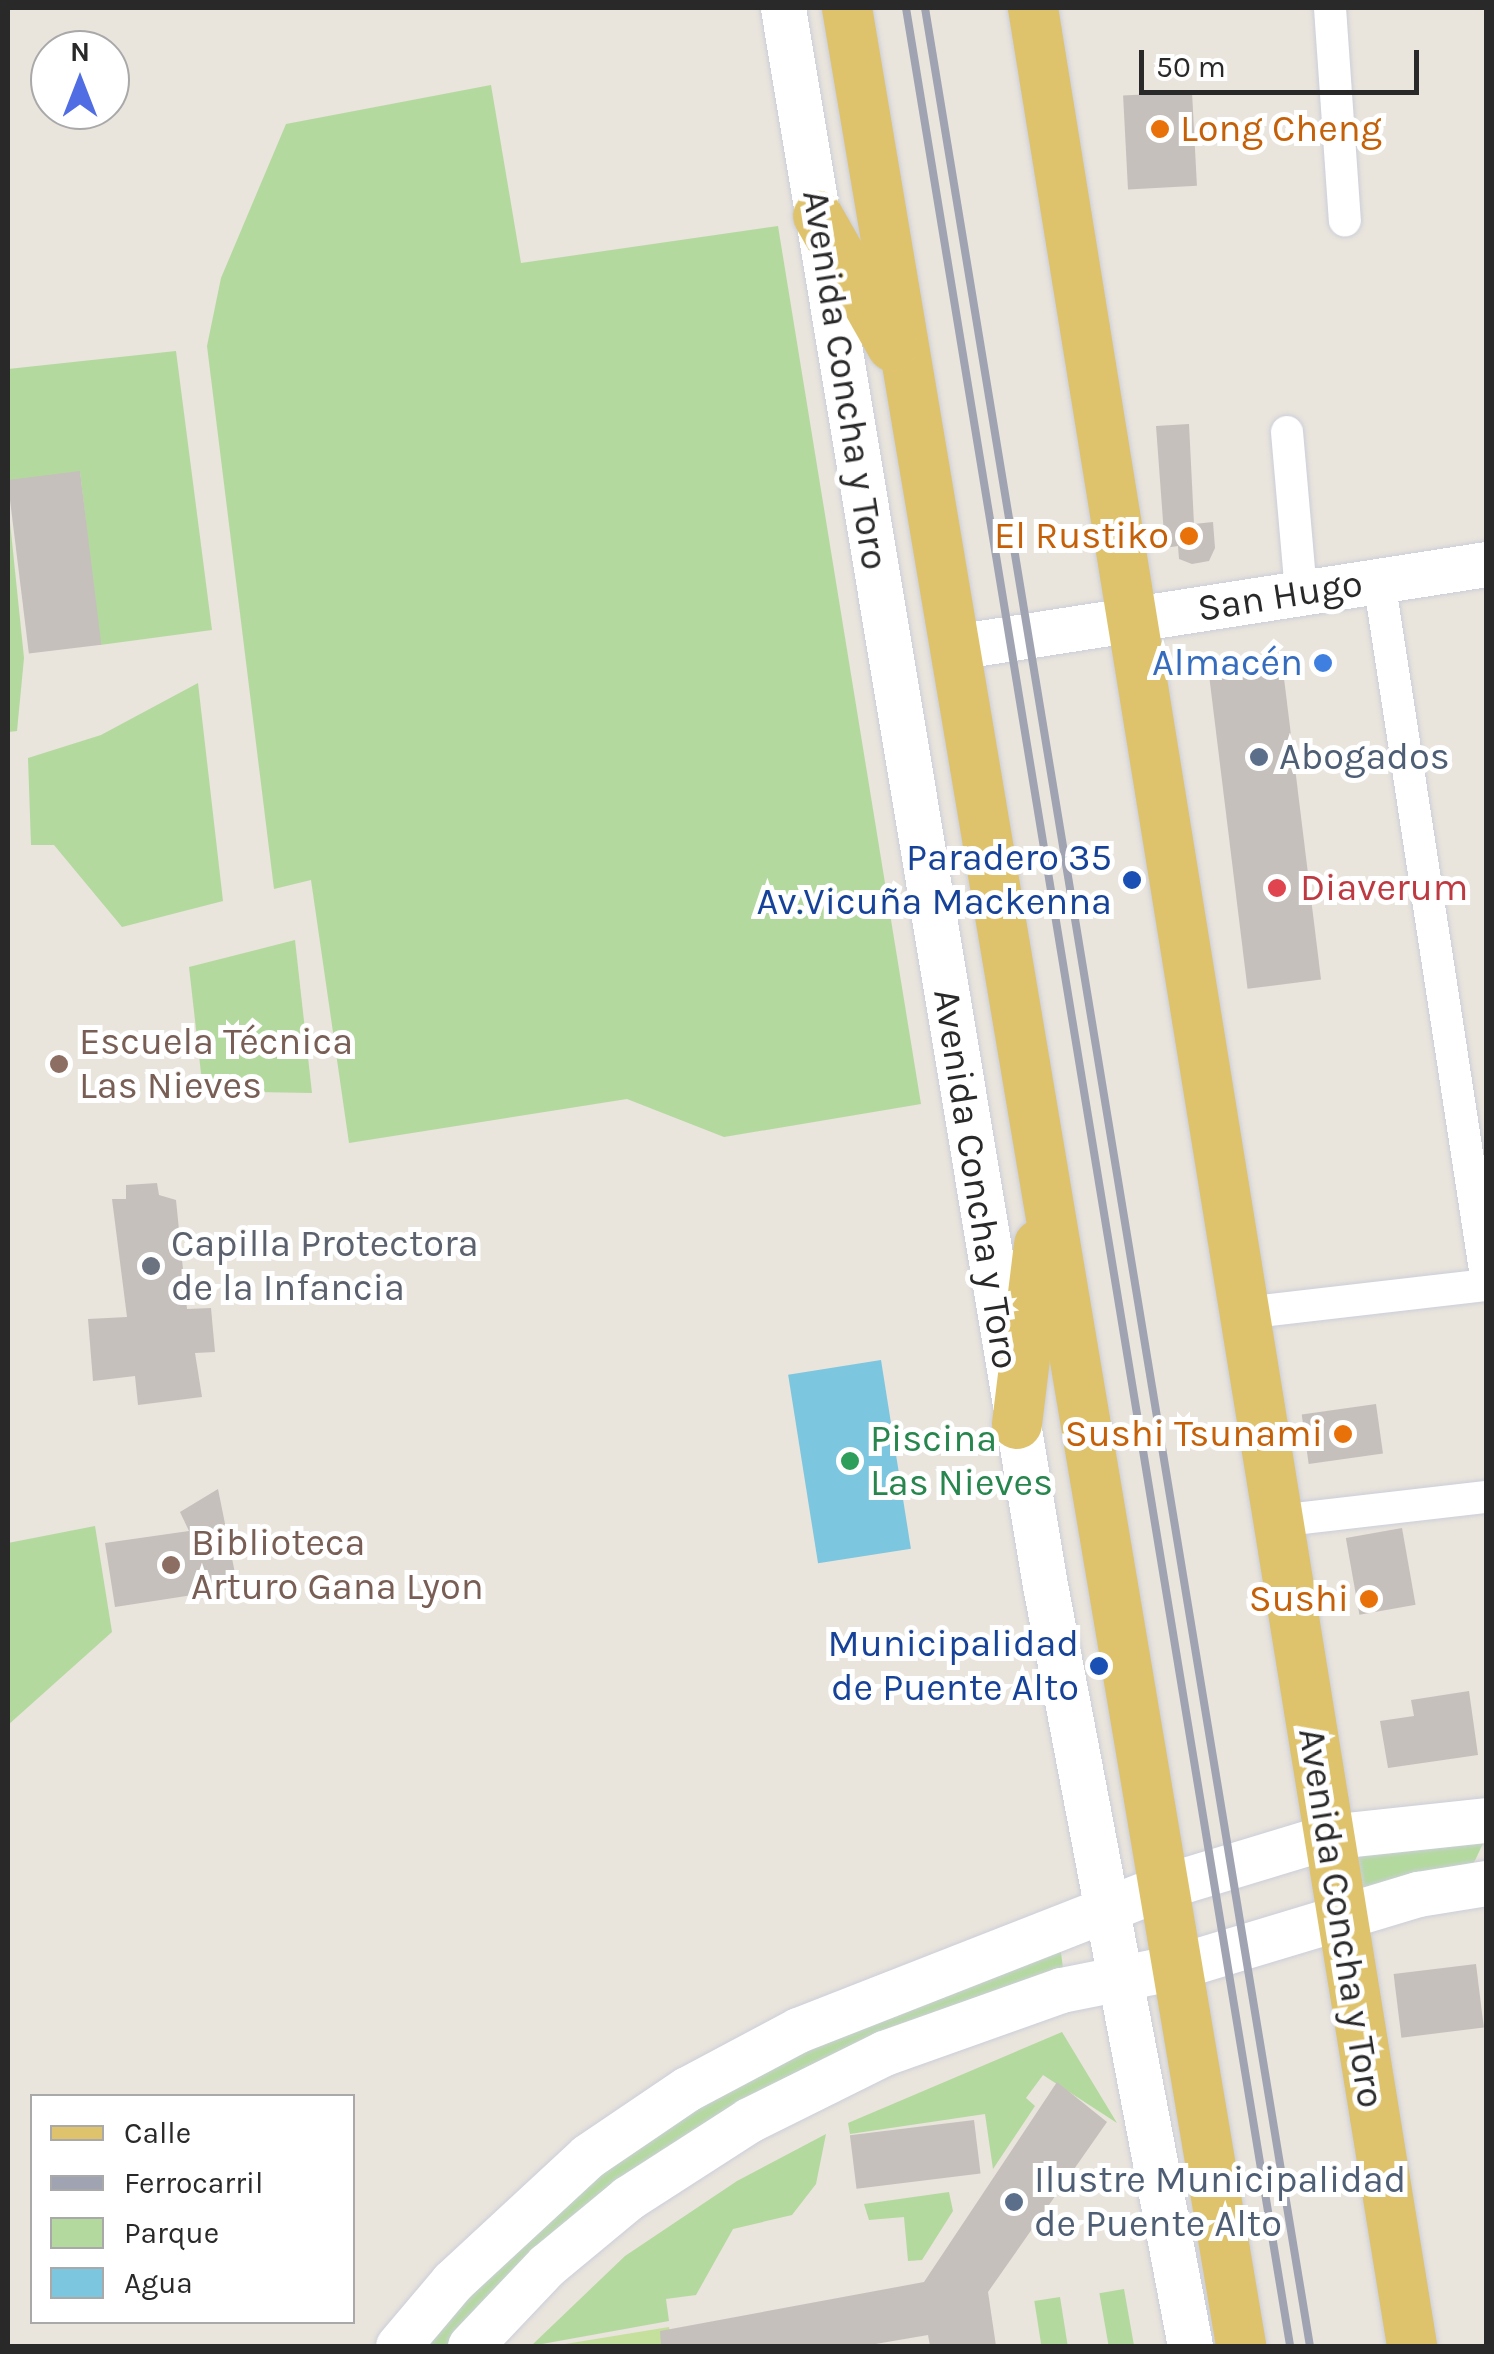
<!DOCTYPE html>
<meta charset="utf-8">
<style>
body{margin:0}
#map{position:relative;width:1494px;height:2354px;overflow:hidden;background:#e9e4dc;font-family:Karla,sans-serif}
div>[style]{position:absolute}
.green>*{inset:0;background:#b4d99f;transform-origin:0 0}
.pitch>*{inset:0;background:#c4e09c}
.water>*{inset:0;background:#7cc6df;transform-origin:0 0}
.building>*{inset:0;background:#c5c0bc;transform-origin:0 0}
.roads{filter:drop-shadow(0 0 2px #cbced9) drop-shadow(0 0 2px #cbced9)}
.street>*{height:32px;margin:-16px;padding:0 16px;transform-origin:16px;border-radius:16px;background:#fff}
.secondary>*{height:45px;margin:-22.5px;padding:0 22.5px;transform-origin:22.5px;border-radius:22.5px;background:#fff}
.primary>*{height:50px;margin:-25px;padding:0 25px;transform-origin:25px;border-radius:25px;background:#dfc36c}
.rail>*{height:8px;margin:-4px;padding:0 4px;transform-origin:4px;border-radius:4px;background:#a0a3b1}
.dots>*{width:28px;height:28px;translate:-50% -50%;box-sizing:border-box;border:5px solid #fff;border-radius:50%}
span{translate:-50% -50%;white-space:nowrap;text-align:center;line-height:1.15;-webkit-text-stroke:10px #fff;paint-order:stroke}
.food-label{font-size:38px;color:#c56008}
.left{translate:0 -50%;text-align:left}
.right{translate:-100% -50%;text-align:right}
.street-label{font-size:38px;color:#292929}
.shop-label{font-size:38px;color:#366cbe}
.service-label{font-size:38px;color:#4e5e75}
.transit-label{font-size:38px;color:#164399}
.health-label{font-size:38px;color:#be3a42}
.education-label{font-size:38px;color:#785e54}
.worship-label{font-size:38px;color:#5b616d}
.leisure-label{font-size:38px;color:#27864d}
.frame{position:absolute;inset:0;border:10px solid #292929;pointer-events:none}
.legend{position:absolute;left:30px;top:2094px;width:325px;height:230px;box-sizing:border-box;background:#fff;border:2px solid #a9a9a9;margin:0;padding:12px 18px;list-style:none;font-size:30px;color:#292929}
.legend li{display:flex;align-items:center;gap:20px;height:50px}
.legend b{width:50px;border:2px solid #a9a9a9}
.north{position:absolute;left:30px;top:30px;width:100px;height:100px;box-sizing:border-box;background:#fff;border:2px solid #a9a9a9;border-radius:50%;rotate:0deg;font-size:28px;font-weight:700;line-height:40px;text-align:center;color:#292929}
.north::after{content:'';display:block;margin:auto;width:35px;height:45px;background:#506de3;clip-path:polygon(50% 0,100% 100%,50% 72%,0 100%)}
.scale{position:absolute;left:1139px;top:50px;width:280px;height:45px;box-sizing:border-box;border:5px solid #292929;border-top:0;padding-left:12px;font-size:30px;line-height:35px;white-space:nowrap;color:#292929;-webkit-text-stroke:8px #fff;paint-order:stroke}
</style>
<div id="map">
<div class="green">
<i style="clip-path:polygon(491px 85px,521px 263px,778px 226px,921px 1104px,724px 1137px,627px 1099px,349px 1143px,311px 880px,274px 889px,207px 346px,221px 278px,286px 124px)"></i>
<i style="clip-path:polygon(176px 351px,212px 630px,100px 645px,80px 472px,8px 482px,8px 369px)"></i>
<i style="clip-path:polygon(8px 503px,24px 658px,17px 731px,8px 732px)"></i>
<i style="clip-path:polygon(198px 683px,223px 901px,122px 927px,54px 845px,31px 845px,28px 758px,101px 735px)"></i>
<i style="clip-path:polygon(295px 940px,312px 1093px,203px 1091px,189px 967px)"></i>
<i style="clip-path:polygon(95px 1526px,112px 1632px,8px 1725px,8px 1543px)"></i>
<i style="clip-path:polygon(1486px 1837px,1471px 1869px,1352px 1892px,1346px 1854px)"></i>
<i style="clip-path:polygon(1060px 1946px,1064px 1975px,888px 2038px,449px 2346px,421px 2346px,465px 2292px,571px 2193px,678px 2119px,834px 2037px)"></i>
<i style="clip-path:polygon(1062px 2032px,1117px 2123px,1043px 2075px,1026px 2098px,1035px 2106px,993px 2169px,985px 2114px,850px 2134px,848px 2123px)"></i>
<i style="clip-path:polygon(826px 2134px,816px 2184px,792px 2215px,733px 2229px,696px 2295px,666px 2299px,669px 2321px,531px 2346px,625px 2256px,737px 2181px)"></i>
<i style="clip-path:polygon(949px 2192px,953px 2211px,922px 2260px,908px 2261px,904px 2217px,869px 2220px,864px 2204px)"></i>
<i style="left:1124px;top:2289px;width:58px;height:25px;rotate:80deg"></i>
<i style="left:1060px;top:2297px;width:50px;height:26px;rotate:81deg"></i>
</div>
<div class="pitch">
<i style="clip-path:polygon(669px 2327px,672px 2346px,553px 2346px)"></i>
</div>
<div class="water">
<i style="left:881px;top:1360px;width:191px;height:94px;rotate:81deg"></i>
</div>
<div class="building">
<i style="left:1192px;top:92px;width:94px;height:69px;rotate:87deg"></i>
<i style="clip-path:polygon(1189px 424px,1194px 524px,1213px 522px,1215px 548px,1209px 561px,1192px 564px,1179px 559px,1178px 546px,1165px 548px,1156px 426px)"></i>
<i style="left:80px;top:471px;width:175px;height:73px;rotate:83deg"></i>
<i style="left:1282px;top:662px;width:320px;height:74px;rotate:83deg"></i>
<i style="clip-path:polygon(157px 1183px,159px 1195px,176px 1200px,187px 1309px,211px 1308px,215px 1352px,195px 1353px,202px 1397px,138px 1405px,135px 1376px,93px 1381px,88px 1319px,127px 1317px,112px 1199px,126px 1199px,126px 1185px)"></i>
<i style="left:1376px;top:1404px;width:50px;height:75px;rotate:82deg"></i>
<i style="clip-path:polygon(218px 1489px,238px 1588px,115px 1607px,105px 1543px,189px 1531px,180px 1512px)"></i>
<i style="left:1402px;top:1528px;width:78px;height:57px;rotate:80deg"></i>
<i style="clip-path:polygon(1469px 1691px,1478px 1755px,1388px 1768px,1380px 1721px,1414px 1716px,1411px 1700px)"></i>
<i style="left:1476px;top:1964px;width:64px;height:83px;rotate:83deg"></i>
<i style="clip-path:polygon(1057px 2082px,1107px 2122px,988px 2292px,996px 2346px,930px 2346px,928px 2335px,864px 2346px,661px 2346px,660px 2331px,924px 2282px)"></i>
<i style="left:974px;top:2120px;width:54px;height:125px;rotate:83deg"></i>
</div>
<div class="roads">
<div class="street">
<i style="left:1330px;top:8px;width:213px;rotate:86deg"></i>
<i style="left:1287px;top:432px;width:162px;rotate:85deg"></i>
<i style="left:1379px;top:580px;width:705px;rotate:81.27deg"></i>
<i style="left:1244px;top:1313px;width:244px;rotate:-6.6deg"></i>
<i style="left:1277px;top:1521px;width:210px;rotate:-6.6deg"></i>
</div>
<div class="secondary">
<i style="left:783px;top:8px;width:1599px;rotate:80.57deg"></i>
<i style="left:1045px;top:1585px;width:775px;rotate:79.21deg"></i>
<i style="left:955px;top:647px;width:537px;rotate:-8.88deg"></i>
<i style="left:398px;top:2346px;width:84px;rotate:-49.8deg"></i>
<i style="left:452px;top:2282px;width:185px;rotate:-42.8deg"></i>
<i style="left:588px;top:2156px;width:120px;rotate:-34.1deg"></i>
<i style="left:687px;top:2089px;width:126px;rotate:-28deg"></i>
<i style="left:798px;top:2030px;width:391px;rotate:-21.4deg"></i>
<i style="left:1162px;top:1887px;width:172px;rotate:-16.9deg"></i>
<i style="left:1327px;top:1837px;width:160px;rotate:-6.1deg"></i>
<i style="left:470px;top:2346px;width:112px;rotate:-46.5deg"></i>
<i style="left:547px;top:2265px;width:105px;rotate:-39.6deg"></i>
<i style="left:628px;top:2198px;width:144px;rotate:-32.8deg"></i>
<i style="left:749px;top:2120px;width:151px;rotate:-26.4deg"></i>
<i style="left:884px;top:2053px;width:188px;rotate:-19.6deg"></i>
<i style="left:1061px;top:1990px;width:117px;rotate:-11.3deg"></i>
<i style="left:1176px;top:1967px;width:253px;rotate:-16.8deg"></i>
<i style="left:1418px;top:1894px;width:69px;rotate:-9.2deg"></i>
</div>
<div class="primary">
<i style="left:847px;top:8px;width:2371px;rotate:80.43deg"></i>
<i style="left:1033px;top:8px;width:2369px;rotate:80.79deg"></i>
<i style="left:818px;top:216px;width:150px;rotate:60.4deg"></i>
<i style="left:1017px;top:1424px;width:181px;rotate:-83deg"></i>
</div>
</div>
<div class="rail">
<i style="left:906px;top:8px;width:2369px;rotate:80.67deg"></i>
<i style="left:925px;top:8px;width:2369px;rotate:80.65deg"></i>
</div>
<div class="dots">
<i style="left:1160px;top:129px;background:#e8710a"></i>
<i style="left:1189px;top:536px;background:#e8710a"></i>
<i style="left:1323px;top:663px;background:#3f7fe0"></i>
<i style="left:1259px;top:757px;background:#5c6f8a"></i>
<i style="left:1132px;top:880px;background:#1a4fb4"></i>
<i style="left:1277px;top:888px;background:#e0444e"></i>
<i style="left:59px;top:1064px;background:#8d6e63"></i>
<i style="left:151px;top:1266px;background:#6b7280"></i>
<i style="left:1343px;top:1434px;background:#e8710a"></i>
<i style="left:850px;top:1461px;background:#2e9e5b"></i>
<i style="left:171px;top:1565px;background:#8d6e63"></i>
<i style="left:1369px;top:1599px;background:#e8710a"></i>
<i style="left:1099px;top:1666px;background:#1a4fb4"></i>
<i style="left:1014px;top:2202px;background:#5c6f8a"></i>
</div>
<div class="food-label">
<span class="left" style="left:1180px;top:129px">Long Cheng</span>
<span class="right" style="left:1169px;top:536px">El Rustiko</span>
<span class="right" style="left:1323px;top:1434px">Sushi Tsunami</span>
<span class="right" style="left:1349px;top:1599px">Sushi</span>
</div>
<div class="street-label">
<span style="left:845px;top:380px;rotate:81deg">Avenida Concha y Toro</span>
<span style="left:1280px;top:596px;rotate:-9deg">San Hugo</span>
<span style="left:976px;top:1179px;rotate:81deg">Avenida Concha y Toro</span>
<span style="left:1341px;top:1918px;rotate:81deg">Avenida Concha y Toro</span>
</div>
<div class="shop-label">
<span class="right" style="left:1303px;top:663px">Almacén</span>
</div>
<div class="service-label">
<span class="left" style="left:1279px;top:757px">Abogados</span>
<span class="left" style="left:1034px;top:2202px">Ilustre Municipalidad<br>de Puente Alto</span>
</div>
<div class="transit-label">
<span class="right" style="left:1112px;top:880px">Paradero 35<br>Av.Vicuña Mackenna</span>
<span class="right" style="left:1079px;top:1666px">Municipalidad<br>de Puente Alto</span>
</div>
<div class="health-label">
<span class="left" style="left:1300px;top:888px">Diaverum</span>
</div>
<div class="education-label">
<span class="left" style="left:79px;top:1064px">Escuela Técnica<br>Las Nieves</span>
<span class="left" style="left:191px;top:1565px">Biblioteca<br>Arturo Gana Lyon</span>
</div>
<div class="worship-label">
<span class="left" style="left:171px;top:1266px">Capilla Protectora<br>de la Infancia</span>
</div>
<div class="leisure-label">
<span class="left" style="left:870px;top:1461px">Piscina<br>Las Nieves</span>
</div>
<div class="frame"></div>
<ul class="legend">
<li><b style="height:12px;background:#dfc36c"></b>Calle</li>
<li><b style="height:12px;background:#a0a3b1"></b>Ferrocarril</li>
<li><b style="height:28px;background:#b4d99f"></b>Parque</li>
<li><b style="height:28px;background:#7cc6df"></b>Agua</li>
</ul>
<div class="north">N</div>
<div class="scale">50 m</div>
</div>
